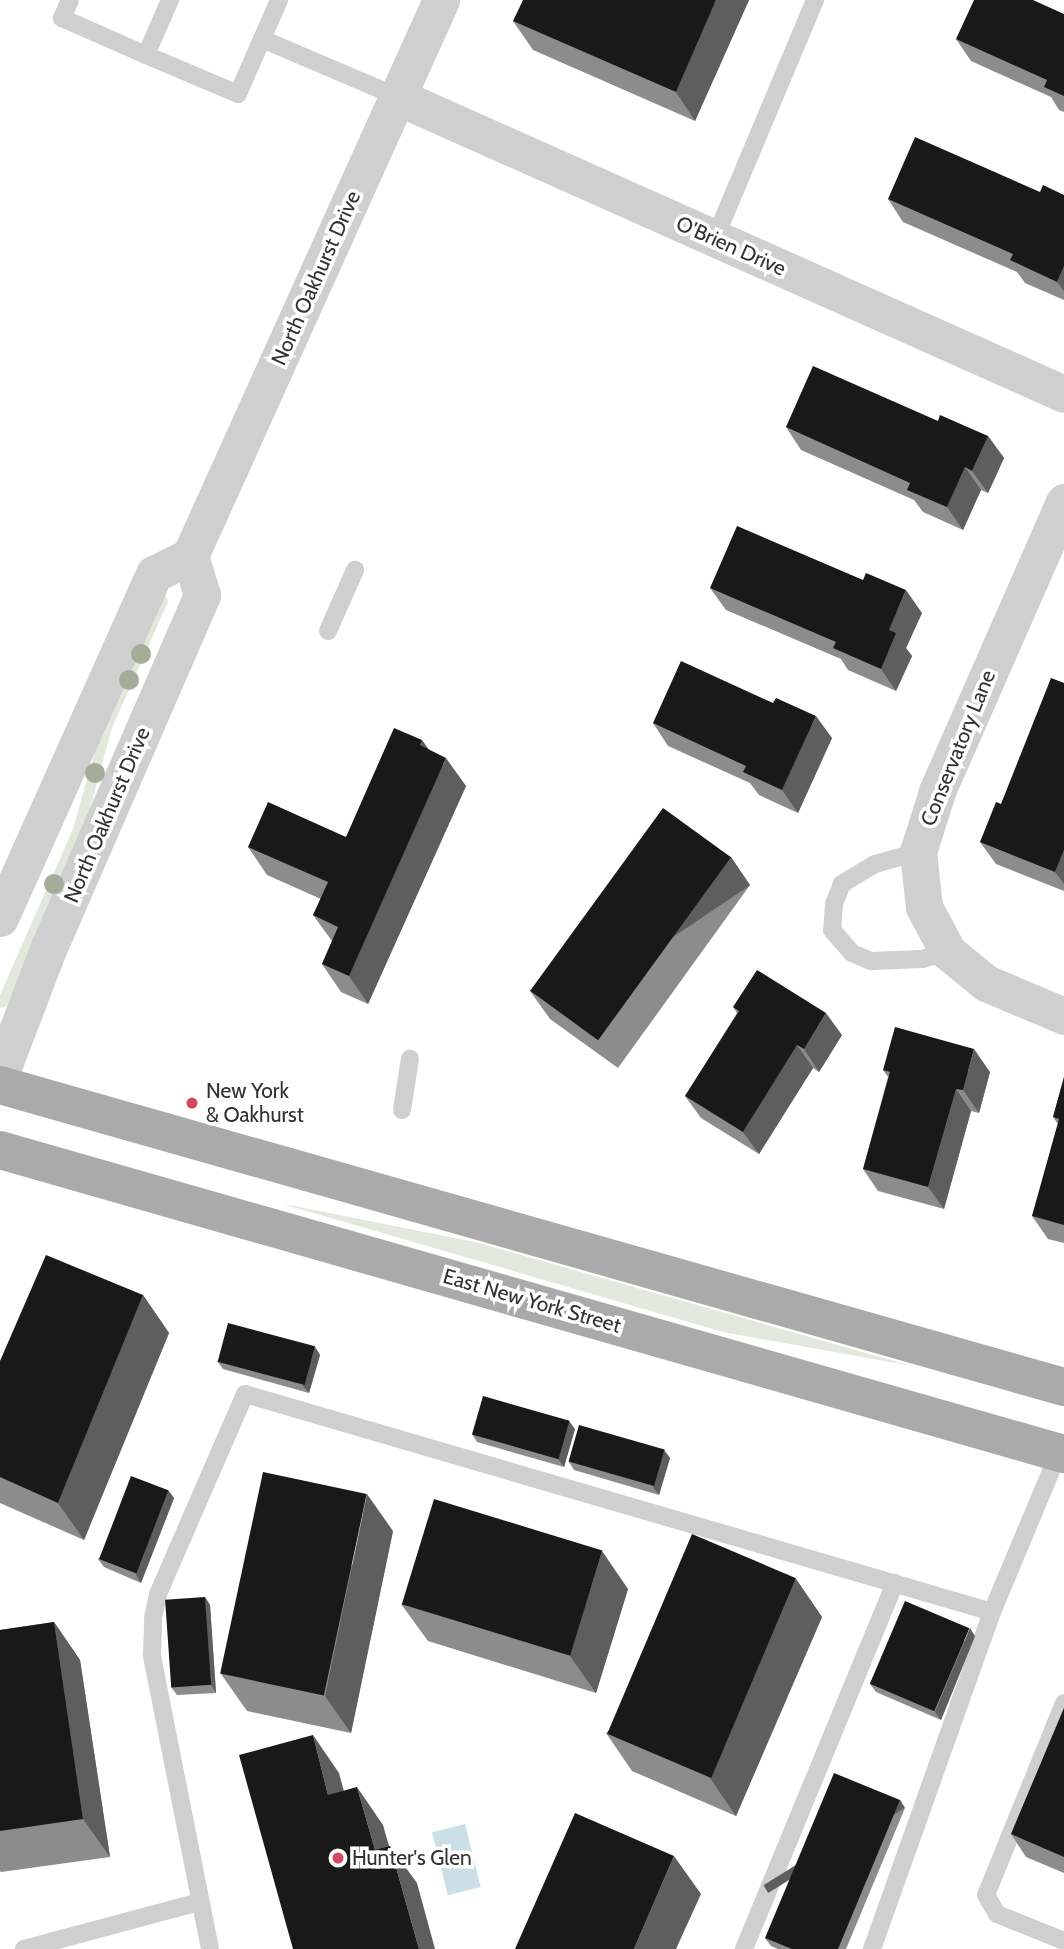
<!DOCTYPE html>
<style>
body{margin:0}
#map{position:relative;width:1064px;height:1949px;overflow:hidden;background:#fff;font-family:Cabin,sans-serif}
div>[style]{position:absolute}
.green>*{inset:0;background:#e3e8dc}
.water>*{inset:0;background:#cbdfe6;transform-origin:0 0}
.service>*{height:18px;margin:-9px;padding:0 9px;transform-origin:9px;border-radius:9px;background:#cfcfcf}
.minor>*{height:37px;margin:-18.5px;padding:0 18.5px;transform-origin:18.5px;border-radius:18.5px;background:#cfcfcf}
.primary>*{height:38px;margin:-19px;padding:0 19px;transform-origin:19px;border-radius:19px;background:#aaa}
.trees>*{width:20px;height:20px;margin:-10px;border-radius:50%;background:#a4ad98}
.wall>*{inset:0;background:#8c8c8c}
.shaded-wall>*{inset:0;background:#5e5e5e;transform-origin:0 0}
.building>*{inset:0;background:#191919;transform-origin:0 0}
.dots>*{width:19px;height:19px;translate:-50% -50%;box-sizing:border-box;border:4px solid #fff;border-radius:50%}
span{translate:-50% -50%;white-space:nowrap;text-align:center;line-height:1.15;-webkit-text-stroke:7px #fff;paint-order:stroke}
.street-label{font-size:21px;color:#323232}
.poi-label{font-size:21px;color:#323232}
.left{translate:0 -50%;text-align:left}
</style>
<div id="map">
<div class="green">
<i style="clip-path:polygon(165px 593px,168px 602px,112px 728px,88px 816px,7px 1006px,0 1008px,0 995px,73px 829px,103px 723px)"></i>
<i style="clip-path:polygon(279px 1203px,475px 1242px,912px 1366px,723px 1332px)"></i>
</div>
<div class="water">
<i style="left:465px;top:1824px;width:65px;height:34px;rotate:76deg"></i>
</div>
<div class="service">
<i style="left:70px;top:0;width:20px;rotate:114deg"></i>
<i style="left:62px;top:18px;width:92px;rotate:23.8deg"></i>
<i style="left:170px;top:0;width:60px;rotate:113.6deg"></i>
<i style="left:146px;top:55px;width:100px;rotate:23deg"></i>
<i style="left:238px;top:94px;width:103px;rotate:-66.4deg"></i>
<i style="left:262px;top:39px;width:148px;rotate:23.1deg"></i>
<i style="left:715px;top:238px;width:258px;rotate:-67.2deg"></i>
<i style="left:328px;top:631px;width:67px;rotate:-66.1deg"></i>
<i style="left:918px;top:852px;width:45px;rotate:164.4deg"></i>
<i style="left:875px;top:864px;width:39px;rotate:149deg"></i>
<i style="left:842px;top:884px;width:22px;rotate:112deg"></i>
<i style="left:834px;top:904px;width:26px;rotate:94deg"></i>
<i style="left:832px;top:930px;width:30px;rotate:49deg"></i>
<i style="left:852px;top:953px;width:21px;rotate:23deg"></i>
<i style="left:871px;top:961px;width:51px;rotate:-2.2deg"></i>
<i style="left:922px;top:959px;width:27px;rotate:-15deg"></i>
<i style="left:402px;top:1110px;width:52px;rotate:-81.1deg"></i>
<i style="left:992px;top:1612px;width:173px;rotate:-67.3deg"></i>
<i style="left:1064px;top:1703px;width:207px;rotate:112.1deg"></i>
<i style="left:986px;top:1895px;width:22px;rotate:60deg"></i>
<i style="left:997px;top:1914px;width:72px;rotate:21.9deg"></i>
<i style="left:24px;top:1949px;width:181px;rotate:-15deg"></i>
<i style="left:210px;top:1949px;width:300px;rotate:-101.2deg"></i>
<i style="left:152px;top:1655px;width:37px;rotate:-88deg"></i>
<i style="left:153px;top:1618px;width:25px;rotate:-78deg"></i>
<i style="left:158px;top:1594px;width:218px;rotate:-66.5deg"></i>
<i style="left:245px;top:1394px;width:778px;rotate:16.27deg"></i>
<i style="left:992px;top:1612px;width:358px;rotate:109.6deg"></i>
<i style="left:744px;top:1949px;width:396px;rotate:-67.6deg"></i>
</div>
<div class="minor">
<i style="left:398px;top:97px;width:729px;rotate:24.03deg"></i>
<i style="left:1064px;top:502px;width:317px;rotate:113.7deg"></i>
<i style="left:937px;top:792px;width:63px;rotate:107.6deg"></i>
<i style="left:918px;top:852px;width:55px;rotate:83.8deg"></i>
<i style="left:924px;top:907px;width:51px;rotate:61.9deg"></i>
<i style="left:948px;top:952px;width:49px;rotate:39.2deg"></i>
<i style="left:986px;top:983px;width:85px;rotate:22.9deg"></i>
<i style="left:0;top:918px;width:377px;rotate:-65.9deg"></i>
<i style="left:154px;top:574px;width:40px;rotate:-26.6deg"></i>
<i style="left:190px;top:556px;width:610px;rotate:-65.7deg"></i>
<i style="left:0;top:1075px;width:137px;rotate:-69.1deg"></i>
<i style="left:49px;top:947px;width:384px;rotate:-66.5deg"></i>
<i style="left:202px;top:595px;width:41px;rotate:-107.1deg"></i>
</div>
<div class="primary">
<i style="left:0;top:1085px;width:1106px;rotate:15.85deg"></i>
<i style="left:0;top:1150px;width:1107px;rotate:15.95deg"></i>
</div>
<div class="trees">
<i style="left:141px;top:654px"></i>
<i style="left:129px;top:680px"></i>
<i style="left:95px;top:773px"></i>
<i style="left:54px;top:884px"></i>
</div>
<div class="wall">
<i style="clip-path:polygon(749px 0,695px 121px,533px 50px,513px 21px)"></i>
<i style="clip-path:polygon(1064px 14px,1064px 112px,1059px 110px,1051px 97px,971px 61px,956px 39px)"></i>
<i style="clip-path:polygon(1040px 192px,1064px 195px,1064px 300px,1025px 283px,1017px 272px,903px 222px,888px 199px)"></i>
<i style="clip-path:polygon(938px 421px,988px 436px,1004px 458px,988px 493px,981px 490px,963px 530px,923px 512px,914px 500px,801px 450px,786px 427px)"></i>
<i style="clip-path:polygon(710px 588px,922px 613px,906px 648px,912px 656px,896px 691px,848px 670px,841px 659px,726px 610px)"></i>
<i style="clip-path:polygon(1064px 683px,1064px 891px,996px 864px,980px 842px,1001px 804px)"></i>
<i style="clip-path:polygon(773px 703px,832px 738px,798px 813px,759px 795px,750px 783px,668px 746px,653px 723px)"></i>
<i style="clip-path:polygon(422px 740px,428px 749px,466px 786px,368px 1004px,341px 992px,322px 964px,332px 941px,313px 915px,321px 899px,267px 875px,248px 847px,346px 837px)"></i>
<i style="clip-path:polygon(731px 857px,750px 885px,618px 1068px,550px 1019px,530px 991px)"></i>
<i style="clip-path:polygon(733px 1007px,842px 1035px,819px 1072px,813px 1068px,759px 1154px,701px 1118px,685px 1096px,737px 1013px)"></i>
<i style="clip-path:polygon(883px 1070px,990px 1072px,979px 1113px,971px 1111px,944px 1209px,878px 1191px,863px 1169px,888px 1077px)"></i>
<i style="clip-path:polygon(1064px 1077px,1064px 1243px,1048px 1239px,1032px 1216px,1058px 1124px,1053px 1117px)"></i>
<i style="clip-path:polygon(143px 1295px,169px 1333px,84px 1540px,0 1503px,0 1361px)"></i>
<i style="clip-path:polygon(315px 1347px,320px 1355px,309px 1393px,223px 1369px,217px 1361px)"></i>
<i style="clip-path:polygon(575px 1429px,564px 1467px,477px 1442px,472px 1434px)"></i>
<i style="clip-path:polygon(664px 1450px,670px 1458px,659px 1495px,574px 1470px,569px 1462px)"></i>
<i style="clip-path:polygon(168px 1490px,174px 1498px,141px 1583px,104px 1567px,98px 1559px)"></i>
<i style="clip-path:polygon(393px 1531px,351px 1733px,247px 1711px,221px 1674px)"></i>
<i style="clip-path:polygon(796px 1579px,822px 1617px,736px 1816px,632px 1771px,606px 1733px)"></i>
<i style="clip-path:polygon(628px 1589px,596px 1693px,428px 1641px,401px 1604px)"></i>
<i style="clip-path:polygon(205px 1597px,210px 1605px,216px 1693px,177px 1695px,171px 1687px)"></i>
<i style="clip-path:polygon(54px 1622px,80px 1660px,110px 1857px,1px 1872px,0 1871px,0 1630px)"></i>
<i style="clip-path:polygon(975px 1636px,941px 1720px,876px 1692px,870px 1684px)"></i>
<i style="clip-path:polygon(1064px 1708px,1064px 1873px,1026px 1857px,1011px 1834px)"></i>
<i style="clip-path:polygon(900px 1800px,905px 1808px,846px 1949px,778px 1949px,771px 1946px,765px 1938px)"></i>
</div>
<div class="shaded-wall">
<i style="clip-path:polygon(716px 0,749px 0,695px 121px,676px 92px)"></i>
<i style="clip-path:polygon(1064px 266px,1064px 291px,1057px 282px)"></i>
<i style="clip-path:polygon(988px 436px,1004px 458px,988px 493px,972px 471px)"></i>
<i style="clip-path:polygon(965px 467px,981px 490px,963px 530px,947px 507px)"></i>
<i style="clip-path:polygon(906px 590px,922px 613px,906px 648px,912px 656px,896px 691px,881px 669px,889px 630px)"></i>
<i style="clip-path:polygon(816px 716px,832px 738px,798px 813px,782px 790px)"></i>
<i style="clip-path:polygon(422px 740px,442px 768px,446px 758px,466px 786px,368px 1004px,349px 976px)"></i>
<i style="clip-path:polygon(1064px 850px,1064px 884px,1055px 872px)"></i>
<i style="left:731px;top:857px;width:34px;height:226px;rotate:56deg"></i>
<i style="clip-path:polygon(826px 1013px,842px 1035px,819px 1072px,804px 1049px)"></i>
<i style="clip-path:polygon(797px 1045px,813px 1068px,759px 1154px,743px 1132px)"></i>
<i style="clip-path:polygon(974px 1049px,990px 1072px,979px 1113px,963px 1090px)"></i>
<i style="clip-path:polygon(956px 1089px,971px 1111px,944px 1209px,928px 1187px)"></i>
<i style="clip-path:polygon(143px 1295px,169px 1333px,84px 1540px,58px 1503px)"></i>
<i style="clip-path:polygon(315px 1347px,320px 1355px,309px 1393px,303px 1386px)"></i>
<i style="clip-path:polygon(569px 1421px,575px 1429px,564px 1467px,558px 1459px)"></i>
<i style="clip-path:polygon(664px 1450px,670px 1458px,659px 1495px,653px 1487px)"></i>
<i style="clip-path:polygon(168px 1490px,174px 1498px,141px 1583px,136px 1575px)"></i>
<i style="clip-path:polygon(367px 1494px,393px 1531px,351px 1733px,325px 1696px)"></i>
<i style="clip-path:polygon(602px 1551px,628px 1589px,596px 1693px,570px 1656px)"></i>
<i style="clip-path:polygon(796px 1579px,822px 1617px,736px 1816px,710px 1778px)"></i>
<i style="clip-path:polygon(205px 1597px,210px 1605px,216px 1693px,211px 1685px)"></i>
<i style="clip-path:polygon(54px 1622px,80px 1660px,110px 1857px,83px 1819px)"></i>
<i style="clip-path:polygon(970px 1628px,975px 1636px,941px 1720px,935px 1712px)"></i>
<i style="clip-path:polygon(313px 1735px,339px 1773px,355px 1832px,328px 1795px)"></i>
<i style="clip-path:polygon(357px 1787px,383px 1825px,401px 1888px,375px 1850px)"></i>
<i style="left:900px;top:1800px;width:9px;height:161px;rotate:58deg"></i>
<i style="clip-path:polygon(390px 1846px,417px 1883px,435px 1949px,419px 1949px)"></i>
<i style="clip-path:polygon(674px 1856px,701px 1894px,676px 1949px,634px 1949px)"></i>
</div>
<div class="building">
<i style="clip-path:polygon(523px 0,716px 0,676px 92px,513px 21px)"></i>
<i style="clip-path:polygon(974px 0,1033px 0,1064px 14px,1064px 96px,1044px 87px,1047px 80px,956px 39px)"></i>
<i style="clip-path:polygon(915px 137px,1040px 192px,1043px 185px,1064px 195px,1064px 266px,1057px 282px,1010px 260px,1013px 254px,888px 199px)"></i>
<i style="clip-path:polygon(813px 366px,938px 421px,940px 415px,988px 436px,972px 471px,965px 467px,947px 507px,907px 490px,910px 483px,786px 427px)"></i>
<i style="clip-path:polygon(737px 526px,863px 580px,866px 573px,906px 590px,889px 630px,896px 633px,881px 669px,833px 648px,836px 642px,710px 588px)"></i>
<i style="clip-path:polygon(681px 661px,773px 703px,776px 698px,816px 716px,782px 790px,743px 772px,746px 766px,653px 723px)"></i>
<i style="clip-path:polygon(1051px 678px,1064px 683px,1064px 850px,1055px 872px,980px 842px,996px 802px,1001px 804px)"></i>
<i style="clip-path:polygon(394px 728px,422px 740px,420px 745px,446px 758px,349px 976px,322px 964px,338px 927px,313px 915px,328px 882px,248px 847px,268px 802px,346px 837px)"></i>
<i style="left:663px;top:808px;width:84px;height:226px;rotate:36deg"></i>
<i style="clip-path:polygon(757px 970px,826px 1013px,804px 1049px,797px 1045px,743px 1132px,685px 1096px,739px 1011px,733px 1007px)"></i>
<i style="clip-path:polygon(895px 1027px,974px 1049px,963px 1090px,956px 1089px,928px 1187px,863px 1169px,890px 1072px,883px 1070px)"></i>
<i style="clip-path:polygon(1064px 1077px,1064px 1225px,1032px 1216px,1059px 1119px,1053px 1117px)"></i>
<i style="clip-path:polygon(46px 1255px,143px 1295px,58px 1503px,0 1477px,0 1361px)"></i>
<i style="left:228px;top:1323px;width:90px;height:40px;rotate:15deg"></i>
<i style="left:483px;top:1396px;width:90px;height:40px;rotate:16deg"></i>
<i style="left:579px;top:1425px;width:89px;height:38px;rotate:16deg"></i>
<i style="left:263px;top:1472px;width:106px;height:206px;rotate:12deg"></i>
<i style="left:131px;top:1476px;width:40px;height:89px;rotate:21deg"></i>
<i style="left:434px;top:1499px;width:176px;height:110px;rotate:17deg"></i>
<i style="left:692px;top:1534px;width:113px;height:217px;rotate:23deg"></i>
<i style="left:205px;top:1597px;width:88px;height:40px;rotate:86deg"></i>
<i style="left:905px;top:1601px;width:70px;height:90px;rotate:23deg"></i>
<i style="clip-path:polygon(54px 1622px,83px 1819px,0 1831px,0 1630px)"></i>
<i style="clip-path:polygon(1064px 1708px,1064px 1857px,1011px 1834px)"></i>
<i style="clip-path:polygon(313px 1735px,328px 1795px,357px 1787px,375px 1850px,390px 1846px,419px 1949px,293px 1949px,239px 1755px)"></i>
<i style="clip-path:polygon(834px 1773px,900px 1800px,838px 1949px,792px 1949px,765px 1938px)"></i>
<i style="clip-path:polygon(575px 1813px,674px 1856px,634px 1949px,515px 1949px)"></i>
</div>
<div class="dots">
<i style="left:192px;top:1103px;background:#d54860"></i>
<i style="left:338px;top:1858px;background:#d54860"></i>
</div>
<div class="street-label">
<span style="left:731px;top:246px;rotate:24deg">O'Brien Drive</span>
<span style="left:316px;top:278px;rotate:-66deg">North Oakhurst Drive</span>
<span style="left:958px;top:748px;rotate:-68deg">Conservatory Lane</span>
<span style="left:107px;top:815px;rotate:-67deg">North Oakhurst Drive</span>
<span style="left:532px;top:1301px;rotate:16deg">East New York Street</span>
</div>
<div class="poi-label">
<span class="left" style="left:206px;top:1103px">New York<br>&amp; Oakhurst</span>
<span class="left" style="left:352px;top:1858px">Hunter's Glen</span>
</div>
</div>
